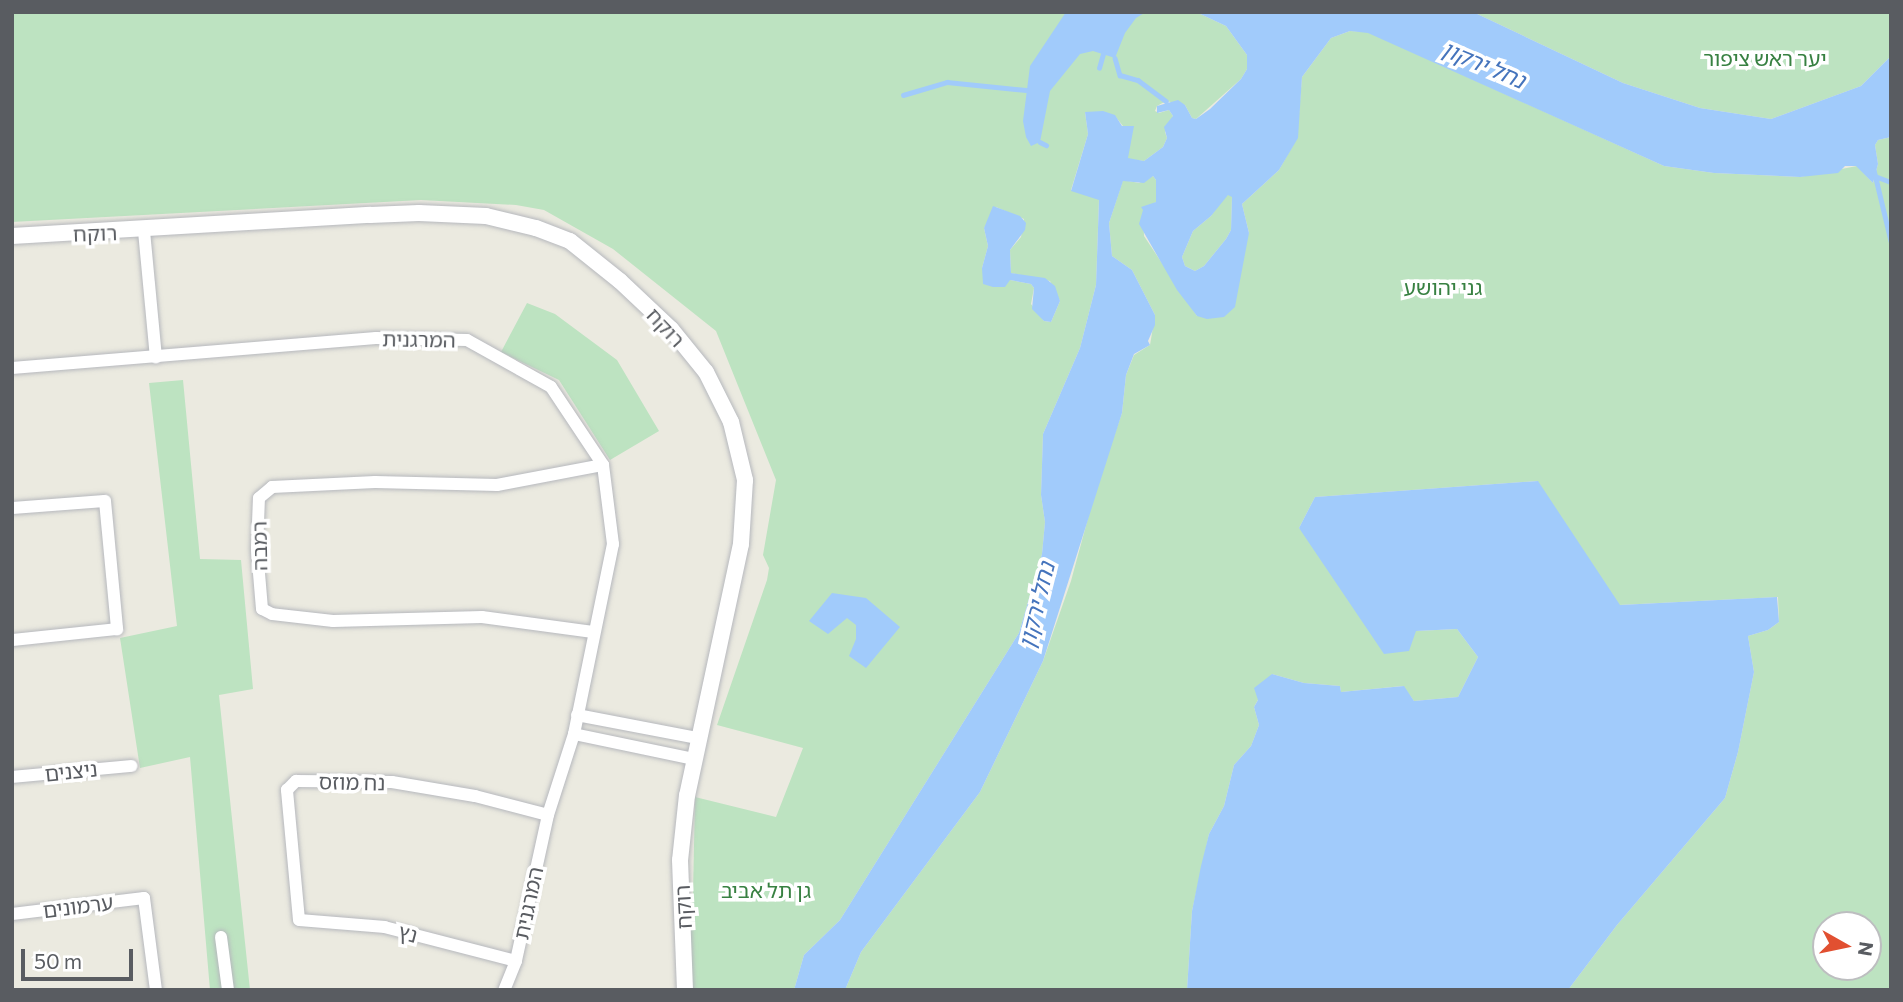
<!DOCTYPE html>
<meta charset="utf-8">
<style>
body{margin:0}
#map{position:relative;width:1903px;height:1002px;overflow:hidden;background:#ebeae0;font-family:Commissioner,"Noto Sans Hebrew",sans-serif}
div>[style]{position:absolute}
.green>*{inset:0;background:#bde3c1}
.water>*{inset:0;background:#a1cbfb}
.stream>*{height:4.5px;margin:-2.25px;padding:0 2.25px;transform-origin:2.25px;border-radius:2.25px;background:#a1cbfb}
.roads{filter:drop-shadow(0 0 2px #b6b8bd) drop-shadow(0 0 2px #b6b8bd)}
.minor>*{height:12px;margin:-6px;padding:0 6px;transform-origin:6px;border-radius:6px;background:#fff}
.tertiary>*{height:16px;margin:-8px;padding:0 8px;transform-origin:8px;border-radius:8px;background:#fff}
span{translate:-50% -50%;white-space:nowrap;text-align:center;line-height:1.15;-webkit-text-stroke:7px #fff;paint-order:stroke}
.park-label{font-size:21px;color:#388142}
.street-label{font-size:21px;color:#595c61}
.water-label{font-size:23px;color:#4574bc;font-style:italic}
.frame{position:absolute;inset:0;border:14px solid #595c61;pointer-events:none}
.north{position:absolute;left:1812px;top:911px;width:70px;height:70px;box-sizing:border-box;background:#fff;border:2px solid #bdbec0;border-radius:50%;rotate:99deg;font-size:19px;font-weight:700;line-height:28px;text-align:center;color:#595c61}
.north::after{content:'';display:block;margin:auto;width:24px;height:32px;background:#e15031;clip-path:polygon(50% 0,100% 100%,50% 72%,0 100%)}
.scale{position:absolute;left:21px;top:949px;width:112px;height:32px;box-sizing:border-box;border:4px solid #595c61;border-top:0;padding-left:9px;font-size:21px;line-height:24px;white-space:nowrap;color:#595c61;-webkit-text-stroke:5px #fff;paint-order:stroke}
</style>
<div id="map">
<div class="green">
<i style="clip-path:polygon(evenodd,12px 12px,1196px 12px,1226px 26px,1247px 55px,1247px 69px,1241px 79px,1196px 119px,1192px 118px,1185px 105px,1166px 101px,1157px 106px,1155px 111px,1159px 113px,1169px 110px,1173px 116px,1165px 132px,1167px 138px,1163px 147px,1144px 161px,1128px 159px,1123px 126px,1115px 116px,1085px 112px,1088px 134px,1071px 190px,1099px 199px,1096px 285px,1080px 348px,1043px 434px,1041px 495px,1045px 522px,1042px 554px,1019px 633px,840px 920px,804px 955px,794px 990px,692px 990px,688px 936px,693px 894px,695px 797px,776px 817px,803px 748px,717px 725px,767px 580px,769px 568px,763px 555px,776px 480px,716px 331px,613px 249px,544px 210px,516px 205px,421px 200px,12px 222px,12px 12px,996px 207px,1024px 219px,1021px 237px,1010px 250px,1011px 273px,1050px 281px,1060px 301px,1051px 322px,1044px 321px,1031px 304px,1034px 288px,1031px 284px,1010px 280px,982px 268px,988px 246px,984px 228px,996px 207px)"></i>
<i style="clip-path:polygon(1473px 12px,1891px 12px,1891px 56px,1861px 86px,1771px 119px,1700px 108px,1623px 83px)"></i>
<i style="clip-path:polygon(evenodd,1350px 31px,1368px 32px,1664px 166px,1714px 173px,1800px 177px,1857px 166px,1873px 183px,1878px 164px,1875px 145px,1878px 140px,1891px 137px,1891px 990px,1568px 990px,1617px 925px,1725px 798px,1738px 752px,1754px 672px,1748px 636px,1768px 630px,1779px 622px,1778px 597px,1619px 605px,1537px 481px,1315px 497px,1299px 528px,1416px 631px,1457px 629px,1478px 657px,1458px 697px,1414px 701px,1403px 686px,1341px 692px,1340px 686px,1304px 683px,1272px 674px,1254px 707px,1259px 725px,1251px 746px,1234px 765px,1224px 806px,1209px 834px,1192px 911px,1187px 990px,845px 990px,861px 952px,980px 792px,1043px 661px,1071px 581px,1097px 485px,1122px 413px,1126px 375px,1134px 355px,1150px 345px,1155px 315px,1132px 270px,1112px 256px,1109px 223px,1123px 180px,1139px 183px,1153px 176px,1156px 180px,1156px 202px,1143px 210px,1144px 236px,1197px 316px,1249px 233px,1242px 204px,1279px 170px,1297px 138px,1302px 77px,1331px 38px,1350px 31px,1826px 925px,1868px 925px,1868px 967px,1826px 967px,1826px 925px)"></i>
<i style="clip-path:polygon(1229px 194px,1232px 196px,1231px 230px,1226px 239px,1204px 266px,1195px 271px,1185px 266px,1182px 257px,1193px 231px,1211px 216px,1222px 199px)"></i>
<i style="clip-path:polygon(527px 303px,555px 314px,617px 360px,659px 431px,610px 460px,559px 380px,501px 352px)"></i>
<i style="clip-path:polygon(183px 380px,200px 559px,241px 560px,253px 689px,219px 695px,250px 990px,210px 990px,190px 757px,140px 768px,120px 638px,177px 626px,149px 383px)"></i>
</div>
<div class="water">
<i style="clip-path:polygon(1066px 12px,1146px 12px,1136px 18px,1125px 33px,1115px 58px,1093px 51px,1080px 54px,1050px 91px,1040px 142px,1031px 146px,1026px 137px,1023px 121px,1030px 66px)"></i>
<i style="clip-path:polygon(evenodd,1196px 12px,1473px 12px,1623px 83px,1700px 108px,1771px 119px,1861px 86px,1891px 56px,1891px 137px,1878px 140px,1875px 145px,1878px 164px,1873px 183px,1856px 166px,1845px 166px,1838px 173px,1800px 177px,1714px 173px,1664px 166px,1368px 33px,1350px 31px,1331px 38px,1302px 77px,1298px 138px,1279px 170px,1242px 204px,1249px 233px,1235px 307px,1224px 317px,1207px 319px,1197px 316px,1177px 290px,1139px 224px,1143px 210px,1141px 207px,1156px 202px,1156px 180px,1153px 176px,1144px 183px,1123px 181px,1109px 223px,1112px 256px,1132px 270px,1155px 315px,1155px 325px,1148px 341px,1150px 345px,1134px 354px,1126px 375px,1122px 413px,1043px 661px,980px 792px,861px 952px,845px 990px,794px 990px,804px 955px,840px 920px,1019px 633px,1042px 554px,1045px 522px,1041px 495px,1043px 434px,1080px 348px,1096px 285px,1099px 200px,1071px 191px,1088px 134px,1085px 112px,1103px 111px,1115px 115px,1122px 126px,1134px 126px,1128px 158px,1144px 161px,1163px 147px,1167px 138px,1164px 127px,1173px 116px,1169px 110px,1157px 113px,1157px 106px,1178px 100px,1185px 105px,1192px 118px,1196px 119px,1210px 109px,1241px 79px,1247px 69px,1247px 55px,1226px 26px,1196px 12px,1228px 195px,1232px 197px,1231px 230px,1226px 239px,1204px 266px,1195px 271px,1185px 266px,1182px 257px,1193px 231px,1211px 216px,1228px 195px)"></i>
<i style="clip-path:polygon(993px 206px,1020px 216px,1026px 223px,1025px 230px,1010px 250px,1011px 273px,1045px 278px,1055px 286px,1060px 301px,1051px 322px,1044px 321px,1032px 309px,1034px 288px,1031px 284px,1010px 280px,1005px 287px,993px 287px,983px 284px,982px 268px,988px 246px,984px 228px)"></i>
<i style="clip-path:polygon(1538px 481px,1620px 605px,1777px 597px,1779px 622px,1768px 630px,1748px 636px,1754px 672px,1738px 752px,1725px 798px,1617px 925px,1568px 990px,1187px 990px,1192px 911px,1201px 866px,1209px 834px,1224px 806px,1234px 765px,1251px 746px,1259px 725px,1254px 707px,1258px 700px,1254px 688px,1272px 674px,1304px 683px,1340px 686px,1341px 692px,1404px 686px,1414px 701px,1458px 697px,1478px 657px,1457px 629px,1416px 631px,1409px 651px,1384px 654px,1299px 528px,1315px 497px)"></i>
<i style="clip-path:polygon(832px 593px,866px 598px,900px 627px,866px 668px,849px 656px,856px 639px,856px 625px,847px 618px,828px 634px,809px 621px)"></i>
</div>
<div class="stream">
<i style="left:1115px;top:58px;width:18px;rotate:74deg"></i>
<i style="left:1120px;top:75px;width:19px;rotate:16deg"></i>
<i style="left:1138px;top:80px;width:35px;rotate:37deg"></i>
<i style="left:1099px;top:68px;width:15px;rotate:-74deg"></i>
<i style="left:903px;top:95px;width:46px;rotate:-16.5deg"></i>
<i style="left:947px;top:82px;width:79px;rotate:5.8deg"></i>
<i style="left:1040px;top:142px;width:7px;rotate:27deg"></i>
<i style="left:1874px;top:170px;width:73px;rotate:76.5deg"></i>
<i style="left:1875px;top:176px;width:17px;rotate:21deg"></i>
</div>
<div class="roads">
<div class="minor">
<i style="left:144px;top:231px;width:127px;rotate:84.6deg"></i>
<i style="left:12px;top:368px;width:365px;rotate:-4.7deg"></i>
<i style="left:376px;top:338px;width:91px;rotate:1.3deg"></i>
<i style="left:467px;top:340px;width:96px;rotate:29.2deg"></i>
<i style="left:551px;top:387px;width:94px;rotate:56.3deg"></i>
<i style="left:603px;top:465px;width:80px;rotate:82.8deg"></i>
<i style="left:613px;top:544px;width:194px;rotate:101.6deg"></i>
<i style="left:574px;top:734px;width:85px;rotate:107.8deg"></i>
<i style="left:548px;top:815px;width:149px;rotate:102.4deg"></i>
<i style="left:516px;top:961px;width:31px;rotate:112deg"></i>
<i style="left:12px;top:508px;width:93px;rotate:-4.3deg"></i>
<i style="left:105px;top:501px;width:129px;rotate:84.6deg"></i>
<i style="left:117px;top:629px;width:106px;rotate:174deg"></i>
<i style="left:593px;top:632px;width:112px;rotate:-172.3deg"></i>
<i style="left:482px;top:617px;width:149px;rotate:178.5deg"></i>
<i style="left:333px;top:621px;width:61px;rotate:-173.5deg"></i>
<i style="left:272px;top:614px;width:11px;rotate:-153deg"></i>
<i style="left:262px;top:609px;width:60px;rotate:-94.8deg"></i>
<i style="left:257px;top:549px;width:51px;rotate:-87.8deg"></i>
<i style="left:259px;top:498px;width:17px;rotate:-40deg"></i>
<i style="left:272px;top:487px;width:103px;rotate:-2.8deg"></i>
<i style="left:375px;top:482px;width:122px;rotate:1.4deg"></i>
<i style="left:497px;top:485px;width:108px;rotate:-10.7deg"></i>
<i style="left:577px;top:715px;width:123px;rotate:10.8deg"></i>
<i style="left:574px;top:734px;width:123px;rotate:11.8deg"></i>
<i style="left:12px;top:777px;width:120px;rotate:-5.3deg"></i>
<i style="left:12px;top:914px;width:133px;rotate:-6.9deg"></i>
<i style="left:144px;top:898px;width:93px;rotate:82.6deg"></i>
<i style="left:221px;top:937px;width:53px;rotate:82.5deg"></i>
<i style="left:516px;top:961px;width:135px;rotate:-165.5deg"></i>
<i style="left:385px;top:927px;width:86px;rotate:-175.3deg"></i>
<i style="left:299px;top:920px;width:131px;rotate:-95.3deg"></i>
<i style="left:287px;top:790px;width:13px;rotate:-45deg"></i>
<i style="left:296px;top:781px;width:96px;rotate:0.6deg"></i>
<i style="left:392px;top:782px;width:84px;rotate:9.6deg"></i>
<i style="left:475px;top:796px;width:75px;rotate:14.6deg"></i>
</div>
<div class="tertiary">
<i style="left:12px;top:236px;width:359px;rotate:-3.4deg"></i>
<i style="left:370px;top:215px;width:49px;rotate:-2.3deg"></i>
<i style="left:419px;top:213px;width:67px;rotate:2.6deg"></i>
<i style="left:486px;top:216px;width:51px;rotate:13.5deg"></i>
<i style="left:536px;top:228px;width:36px;rotate:21deg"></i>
<i style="left:570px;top:241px;width:64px;rotate:38.7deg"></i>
<i style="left:620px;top:281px;width:70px;rotate:43.3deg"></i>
<i style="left:671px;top:329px;width:55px;rotate:50.9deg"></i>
<i style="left:706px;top:372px;width:56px;rotate:63.4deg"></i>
<i style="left:731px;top:422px;width:60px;rotate:76.4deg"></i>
<i style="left:745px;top:480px;width:64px;rotate:93.6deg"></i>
<i style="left:741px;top:544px;width:257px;rotate:102.1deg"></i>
<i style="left:687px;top:795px;width:65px;rotate:96.1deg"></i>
<i style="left:680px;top:860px;width:130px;rotate:87.8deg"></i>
</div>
</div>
<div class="park-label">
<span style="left:1765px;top:58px">יער ראש ציפור</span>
<span style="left:1443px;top:287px">גני יהושע</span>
<span style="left:766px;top:890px">גן תל אביב</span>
</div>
<div class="street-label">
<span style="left:95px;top:233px;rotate:-2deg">רוקח</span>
<span style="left:666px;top:327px;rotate:47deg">רוקח</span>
<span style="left:419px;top:339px;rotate:1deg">המרגנית</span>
<span style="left:259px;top:546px;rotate:-91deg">רמבה</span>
<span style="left:71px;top:771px;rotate:-6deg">ניצנים</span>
<span style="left:352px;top:782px;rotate:1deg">נח מוזס</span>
<span style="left:528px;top:903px;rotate:-78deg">המרגנית</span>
<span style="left:78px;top:906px;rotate:-7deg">ערמונים</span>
<span style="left:683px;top:907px;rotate:-93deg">רוקח</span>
<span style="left:408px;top:933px;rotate:15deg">נץ</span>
</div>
<div class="water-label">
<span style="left:1484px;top:64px;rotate:23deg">נחל ירקון</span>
<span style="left:1036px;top:605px;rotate:-76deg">נחל ירקון</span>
</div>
<div class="frame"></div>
<div class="north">N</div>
<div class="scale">50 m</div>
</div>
